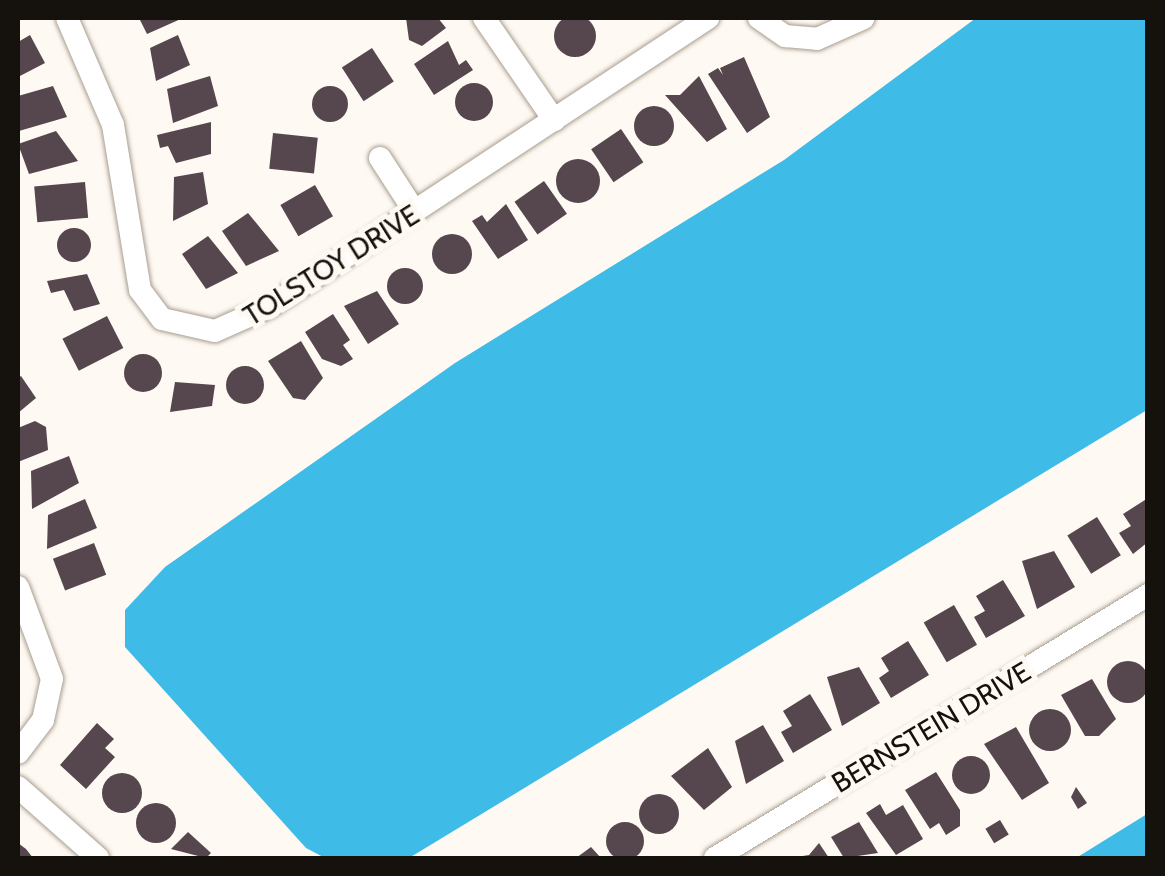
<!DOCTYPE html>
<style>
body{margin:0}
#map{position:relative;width:1165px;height:876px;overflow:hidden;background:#fef9f3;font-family:Cabin,sans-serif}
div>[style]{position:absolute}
.water>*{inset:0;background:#3ebbe6}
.building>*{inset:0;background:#56464d;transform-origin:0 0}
.round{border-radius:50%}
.roads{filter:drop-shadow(0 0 2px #a89d8f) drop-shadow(0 0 2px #a89d8f)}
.minor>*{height:22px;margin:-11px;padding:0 11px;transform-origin:11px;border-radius:11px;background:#fff}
span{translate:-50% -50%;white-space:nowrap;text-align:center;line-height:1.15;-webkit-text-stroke:10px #fef9f3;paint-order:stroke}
.street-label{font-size:28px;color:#15110c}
.frame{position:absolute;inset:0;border:20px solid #15110c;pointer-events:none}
</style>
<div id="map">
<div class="water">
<i style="clip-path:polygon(976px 18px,1147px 18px,1147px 410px,409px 858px,325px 858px,306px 848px,125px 647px,125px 610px,165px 567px,455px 363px,784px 160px)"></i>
<i style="clip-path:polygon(1147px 814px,1147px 858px,1076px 858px)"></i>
</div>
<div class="building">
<i class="round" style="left:554px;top:15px;width:42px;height:42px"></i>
<i style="clip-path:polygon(139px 18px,183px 18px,147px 34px)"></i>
<i style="clip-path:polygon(406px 18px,438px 18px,446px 28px,422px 46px,409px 40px)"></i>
<i style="clip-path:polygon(30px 35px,45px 63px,18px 77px,18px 42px)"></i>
<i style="clip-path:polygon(178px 35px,190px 65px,156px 81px,150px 48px)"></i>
<i style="clip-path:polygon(448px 41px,459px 65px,466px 60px,473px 70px,434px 95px,414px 64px)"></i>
<i style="left:372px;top:48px;width:40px;height:36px;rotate:57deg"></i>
<i style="clip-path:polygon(744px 57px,770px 117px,747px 133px,708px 74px,718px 68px,723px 75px,720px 68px)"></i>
<i style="clip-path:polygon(210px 76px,218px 106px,173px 123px,167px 89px)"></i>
<i style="clip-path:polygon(699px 76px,727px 129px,707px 142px,665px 95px,680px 95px)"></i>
<i class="round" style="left:455px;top:83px;width:38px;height:38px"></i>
<i style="clip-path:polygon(53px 86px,67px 117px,19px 131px,18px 96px)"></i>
<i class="round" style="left:312px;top:86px;width:36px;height:36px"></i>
<i class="round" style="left:634px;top:106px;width:40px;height:40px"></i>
<i style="clip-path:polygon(211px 122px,211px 154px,176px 163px,168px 146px,160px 148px,157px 135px)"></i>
<i style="left:621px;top:129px;width:40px;height:36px;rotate:56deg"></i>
<i style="clip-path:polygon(56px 131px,78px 161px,29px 174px,18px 144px)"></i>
<i style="left:273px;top:133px;width:45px;height:36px;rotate:6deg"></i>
<i class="round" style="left:556px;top:159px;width:44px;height:44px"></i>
<i style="clip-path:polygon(203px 172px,208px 204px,173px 221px,174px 177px)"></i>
<i style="left:544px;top:181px;width:40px;height:36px;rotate:55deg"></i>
<i style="left:85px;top:182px;width:36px;height:51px;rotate:85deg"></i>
<i style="left:315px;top:185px;width:36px;height:40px;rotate:60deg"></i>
<i style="clip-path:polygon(506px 204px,528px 240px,498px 259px,472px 221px,482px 215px,487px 222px)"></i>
<i style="clip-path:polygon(248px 213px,279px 251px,246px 266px,222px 231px)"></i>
<i class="round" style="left:57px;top:228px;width:34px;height:34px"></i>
<i class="round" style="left:432px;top:234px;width:40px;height:40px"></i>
<i style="clip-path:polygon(208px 236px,238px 273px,206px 289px,182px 254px)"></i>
<i class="round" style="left:387px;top:268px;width:36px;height:36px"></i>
<i style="clip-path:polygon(87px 274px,100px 304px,74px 311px,64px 290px,51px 293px,47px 281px)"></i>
<i style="clip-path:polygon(377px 291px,399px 324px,368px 344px,344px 306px)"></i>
<i style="clip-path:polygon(333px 314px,350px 340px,343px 345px,353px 359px,341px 366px,322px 359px,305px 332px)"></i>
<i style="left:107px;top:316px;width:36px;height:50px;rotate:63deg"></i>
<i style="clip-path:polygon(301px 341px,323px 378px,305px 400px,293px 398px,268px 361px)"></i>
<i class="round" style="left:124px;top:354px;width:38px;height:38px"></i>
<i class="round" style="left:226px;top:366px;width:38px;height:38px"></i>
<i style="clip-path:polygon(21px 376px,36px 398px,18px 413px,18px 378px)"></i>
<i style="clip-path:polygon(175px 382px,215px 385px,212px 406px,170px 412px)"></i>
<i style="clip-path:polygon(35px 421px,46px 427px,48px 450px,18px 462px,18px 428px)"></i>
<i style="clip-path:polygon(69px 456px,79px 483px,32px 509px,31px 471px)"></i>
<i style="clip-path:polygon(1148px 498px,1148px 542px,1133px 554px,1119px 533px,1131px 526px,1123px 514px)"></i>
<i style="clip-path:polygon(85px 499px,97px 528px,47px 549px,48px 515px)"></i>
<i style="left:1097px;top:517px;width:45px;height:35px;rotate:58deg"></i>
<i style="left:94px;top:543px;width:34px;height:44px;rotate:69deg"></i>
<i style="clip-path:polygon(1054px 551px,1075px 587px,1037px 609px,1022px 561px)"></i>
<i style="clip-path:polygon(1003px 580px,1025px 616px,986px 638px,974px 617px,985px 611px,976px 596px)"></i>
<i style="left:954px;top:605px;width:46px;height:35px;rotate:60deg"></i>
<i style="clip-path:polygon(908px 641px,929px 675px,891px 698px,879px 678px,889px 671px,881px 658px)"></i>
<i class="round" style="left:1107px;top:661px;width:42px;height:42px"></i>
<i style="clip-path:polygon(859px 667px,880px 703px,842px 726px,827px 677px)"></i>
<i style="clip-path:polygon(1092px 679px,1116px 719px,1099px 736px,1085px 736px,1061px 695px)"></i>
<i style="clip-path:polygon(810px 694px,832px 730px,793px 753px,781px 732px,792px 726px,783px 711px)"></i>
<i class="round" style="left:1029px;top:709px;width:42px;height:42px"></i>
<i style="clip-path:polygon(97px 723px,114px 739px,105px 748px,115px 757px,86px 789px,60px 765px)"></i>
<i style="clip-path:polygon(763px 725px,784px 761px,746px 784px,735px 741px)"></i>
<i style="clip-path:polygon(1016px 727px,1049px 783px,1022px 800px,984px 744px)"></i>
<i style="clip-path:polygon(708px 748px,732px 787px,704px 810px,671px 776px)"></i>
<i class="round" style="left:952px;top:756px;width:38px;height:38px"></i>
<i style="clip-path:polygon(936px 772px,960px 810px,960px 826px,946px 835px,939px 823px,930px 829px,905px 790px)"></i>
<i class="round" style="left:102px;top:773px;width:40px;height:40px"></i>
<i style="clip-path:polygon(1076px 787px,1087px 803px,1078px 809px,1071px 797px)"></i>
<i class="round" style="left:639px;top:794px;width:40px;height:40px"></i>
<i class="round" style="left:136px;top:803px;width:40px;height:40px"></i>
<i style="clip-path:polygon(880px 804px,886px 815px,903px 805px,923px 839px,896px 855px,866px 813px)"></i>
<i style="left:1000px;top:820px;width:17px;height:17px;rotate:59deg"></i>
<i class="round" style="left:606px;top:822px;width:38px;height:38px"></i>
<i style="clip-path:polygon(859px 822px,878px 853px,844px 858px,831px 837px)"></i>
<i style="clip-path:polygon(188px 832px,211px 853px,206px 858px,171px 849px)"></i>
<i style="clip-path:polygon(18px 843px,26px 849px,33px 858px,18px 858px)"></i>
<i style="clip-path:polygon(819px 843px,829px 858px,790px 858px,809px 855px)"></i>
<i style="clip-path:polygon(591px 847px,601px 858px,576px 858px)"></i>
</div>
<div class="roads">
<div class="minor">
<i style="left:67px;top:18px;width:116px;rotate:66.7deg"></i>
<i style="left:113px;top:125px;width:167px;rotate:80.7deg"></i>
<i style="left:140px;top:290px;width:36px;rotate:53deg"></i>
<i style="left:162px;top:319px;width:54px;rotate:12.8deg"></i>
<i style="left:215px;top:331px;width:59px;rotate:-24deg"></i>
<i style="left:269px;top:307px;width:526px;rotate:-33.36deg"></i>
<i style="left:484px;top:18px;width:124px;rotate:55.5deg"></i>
<i style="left:759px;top:18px;width:32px;rotate:35deg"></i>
<i style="left:785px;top:36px;width:32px;rotate:5deg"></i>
<i style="left:817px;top:39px;width:51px;rotate:-24.1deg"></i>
<i style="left:380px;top:158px;width:64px;rotate:57.1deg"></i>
<i style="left:18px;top:587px;width:98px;rotate:69.7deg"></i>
<i style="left:52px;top:679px;width:42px;rotate:102.4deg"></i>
<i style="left:43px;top:720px;width:41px;rotate:127.1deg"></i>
<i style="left:18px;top:787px;width:107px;rotate:41.6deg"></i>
<i style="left:715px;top:858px;width:507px;rotate:-31.27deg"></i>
</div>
</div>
<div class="street-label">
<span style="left:331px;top:265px;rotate:-32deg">TOLSTOY DRIVE</span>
<span style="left:931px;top:727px;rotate:-31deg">BERNSTEIN DRIVE</span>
</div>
<div class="frame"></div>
</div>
